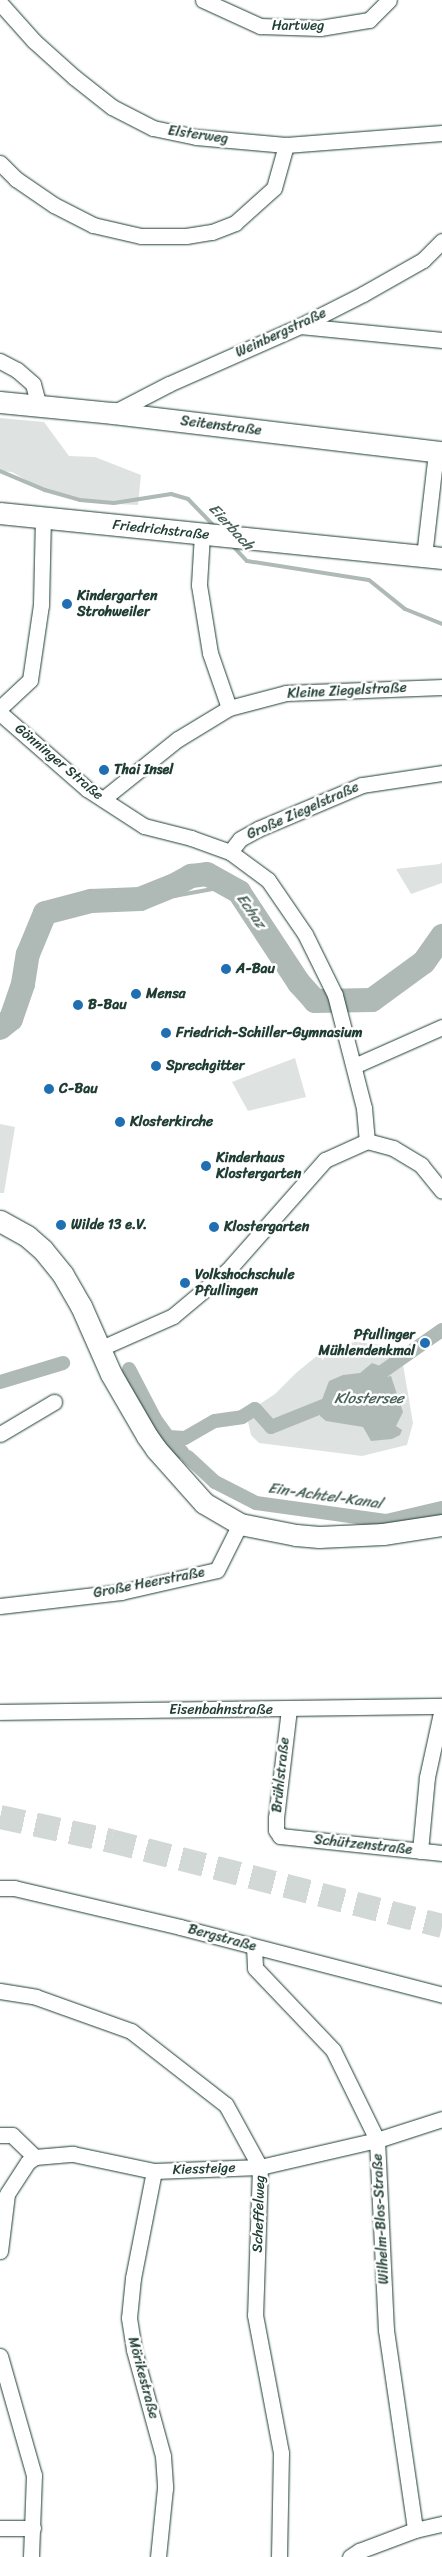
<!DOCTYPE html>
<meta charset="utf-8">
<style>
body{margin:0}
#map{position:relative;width:442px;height:2557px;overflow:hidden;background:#fff;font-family:Sriracha,sans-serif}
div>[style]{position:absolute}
.green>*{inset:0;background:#dee3e2}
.water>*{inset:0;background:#afbab7}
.stream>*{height:4px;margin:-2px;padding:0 2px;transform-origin:2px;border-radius:2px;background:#afbab7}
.canal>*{height:14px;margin:-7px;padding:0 7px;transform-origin:7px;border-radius:7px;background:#afbab7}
.river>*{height:24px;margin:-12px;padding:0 12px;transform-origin:12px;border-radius:12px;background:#afbab7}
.primary-tunnel>*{height:24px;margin-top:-12px;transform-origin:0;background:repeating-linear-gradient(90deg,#d2d8d6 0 24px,transparent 0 36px)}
.roads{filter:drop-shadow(0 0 1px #1f3d34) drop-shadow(0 0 1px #1f3d34)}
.minor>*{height:15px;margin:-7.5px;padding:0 7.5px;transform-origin:7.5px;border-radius:7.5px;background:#fff}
.secondary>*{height:21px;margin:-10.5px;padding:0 10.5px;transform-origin:10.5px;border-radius:10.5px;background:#fff}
.dots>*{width:14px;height:14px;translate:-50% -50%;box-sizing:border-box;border:2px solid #fff;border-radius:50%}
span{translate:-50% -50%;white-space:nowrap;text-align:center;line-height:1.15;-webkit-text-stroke:5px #fff;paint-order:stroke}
.street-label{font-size:14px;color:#1f3d34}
.poi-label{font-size:14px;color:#1f3d34;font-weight:700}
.left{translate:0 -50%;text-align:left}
.right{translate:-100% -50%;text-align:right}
.water-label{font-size:15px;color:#4a625b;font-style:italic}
</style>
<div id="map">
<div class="green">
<i style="clip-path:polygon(0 418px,44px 422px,69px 456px,95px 457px,141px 475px,138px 505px,93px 503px,45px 491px,12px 472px,0 471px)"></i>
<i style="clip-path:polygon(442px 862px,442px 883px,411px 894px,396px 869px,440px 864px)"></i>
<i style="clip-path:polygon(295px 1058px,306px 1097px,248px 1111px,232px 1082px)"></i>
<i style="clip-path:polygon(0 1124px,15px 1127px,4px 1193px,0 1193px)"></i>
<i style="clip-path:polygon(356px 1342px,400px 1347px,413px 1423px,407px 1445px,362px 1456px,259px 1443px,251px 1435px,246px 1413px,275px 1394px,296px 1373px,329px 1346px)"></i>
</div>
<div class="water">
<i style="clip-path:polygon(372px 1363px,380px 1366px,386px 1377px,391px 1376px,403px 1412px,396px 1426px,402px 1430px,400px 1435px,392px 1439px,371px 1441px,363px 1427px,326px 1421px,320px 1416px,320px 1405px,329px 1381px,343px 1375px,360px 1373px)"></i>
</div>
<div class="stream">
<i style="left:0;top:471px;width:49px;rotate:22.9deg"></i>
<i style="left:45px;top:490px;width:36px;rotate:16deg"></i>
<i style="left:80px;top:500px;width:34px;rotate:5deg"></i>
<i style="left:114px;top:503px;width:58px;rotate:-9deg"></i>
<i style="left:171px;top:494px;width:18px;rotate:16deg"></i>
<i style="left:188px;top:499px;width:37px;rotate:46deg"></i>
<i style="left:231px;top:544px;width:23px;rotate:47deg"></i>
<i style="left:247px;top:561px;width:123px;rotate:8.9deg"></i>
<i style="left:369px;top:580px;width:46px;rotate:38.9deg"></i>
<i style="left:405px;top:609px;width:40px;rotate:22deg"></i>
<i style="left:162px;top:890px;width:13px;rotate:27deg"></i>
<i style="left:174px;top:896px;width:56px;rotate:-10.3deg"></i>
</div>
<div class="canal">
<i style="left:129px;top:1369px;width:56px;rotate:62.5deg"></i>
<i style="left:155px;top:1419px;width:22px;rotate:54deg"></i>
<i style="left:168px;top:1437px;width:21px;rotate:47deg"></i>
<i style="left:369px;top:1381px;width:89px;rotate:-34.9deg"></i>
<i style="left:0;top:1382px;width:66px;rotate:-16.8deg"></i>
<i style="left:168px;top:1437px;width:17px;rotate:3deg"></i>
<i style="left:185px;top:1438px;width:34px;rotate:-30deg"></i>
<i style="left:215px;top:1421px;width:27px;rotate:-8deg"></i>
<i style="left:242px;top:1417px;width:15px;rotate:-32deg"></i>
<i style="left:255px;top:1409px;width:24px;rotate:48deg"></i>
<i style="left:271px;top:1427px;width:72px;rotate:-21.9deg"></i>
<i style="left:188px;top:1457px;width:37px;rotate:43deg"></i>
<i style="left:215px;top:1482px;width:46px;rotate:27.1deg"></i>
<i style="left:256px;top:1503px;width:131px;rotate:7.9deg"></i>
<i style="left:386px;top:1521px;width:57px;rotate:-13.1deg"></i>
</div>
<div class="river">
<i style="left:0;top:1028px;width:14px;rotate:-39deg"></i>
<i style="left:11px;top:1019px;width:37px;rotate:-71deg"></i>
<i style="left:23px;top:984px;width:30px;rotate:-81deg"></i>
<i style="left:28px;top:954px;width:44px;rotate:-67.5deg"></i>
<i style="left:45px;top:913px;width:48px;rotate:-14.6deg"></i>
<i style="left:91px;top:901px;width:49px;rotate:-2.3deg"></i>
<i style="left:140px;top:899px;width:35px;rotate:-22deg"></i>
<i style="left:173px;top:886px;width:21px;rotate:-29deg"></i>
<i style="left:191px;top:876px;width:16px;rotate:-7deg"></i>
<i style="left:207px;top:874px;width:37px;rotate:29deg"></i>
<i style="left:239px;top:892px;width:109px;rotate:56.6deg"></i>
<i style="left:299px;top:983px;width:24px;rotate:48deg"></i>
<i style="left:315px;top:1001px;width:57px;rotate:-1deg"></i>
<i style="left:372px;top:1000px;width:64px;rotate:-36.2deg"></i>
<i style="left:424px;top:962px;width:32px;rotate:-55deg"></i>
</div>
<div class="primary-tunnel">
<i style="left:0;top:1817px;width:114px;rotate:12.2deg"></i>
<i style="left:111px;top:1841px;width:342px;rotate:14.4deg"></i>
</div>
<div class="roads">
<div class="minor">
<i style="left:203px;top:0;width:63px;rotate:24.5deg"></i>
<i style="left:260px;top:26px;width:60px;rotate:1.9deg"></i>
<i style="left:320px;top:28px;width:50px;rotate:-9.3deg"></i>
<i style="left:369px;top:20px;width:28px;rotate:-45deg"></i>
<i style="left:0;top:3px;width:51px;rotate:48.2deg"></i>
<i style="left:34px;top:41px;width:54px;rotate:42deg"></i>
<i style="left:74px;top:77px;width:48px;rotate:38.3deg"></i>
<i style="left:112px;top:107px;width:46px;rotate:27.1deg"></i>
<i style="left:153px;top:128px;width:44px;rotate:11.8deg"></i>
<i style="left:196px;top:137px;width:90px;rotate:5.1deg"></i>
<i style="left:286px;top:145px;width:156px;rotate:-4.4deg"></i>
<i style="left:0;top:163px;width:23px;rotate:45deg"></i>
<i style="left:16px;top:179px;width:46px;rotate:34.4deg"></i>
<i style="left:54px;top:205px;width:44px;rotate:27.1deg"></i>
<i style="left:93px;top:225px;width:49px;rotate:12.9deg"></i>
<i style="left:141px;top:236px;width:45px"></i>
<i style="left:186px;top:236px;width:26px;rotate:-9deg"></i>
<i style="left:212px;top:232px;width:25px;rotate:-21deg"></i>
<i style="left:235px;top:223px;width:52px;rotate:-41.9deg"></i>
<i style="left:274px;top:188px;width:45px;rotate:-74.4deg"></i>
<i style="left:300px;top:326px;width:143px;rotate:5.6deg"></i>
<i style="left:0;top:361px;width:19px;rotate:28deg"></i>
<i style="left:17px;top:370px;width:21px;rotate:41deg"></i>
<i style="left:33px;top:384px;width:23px;rotate:75deg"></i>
<i style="left:113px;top:413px;width:63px;rotate:-27.4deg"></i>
<i style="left:169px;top:384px;width:143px;rotate:-23.9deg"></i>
<i style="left:300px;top:326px;width:71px;rotate:-26.9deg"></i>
<i style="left:363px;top:294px;width:69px;rotate:-29.5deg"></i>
<i style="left:423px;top:260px;width:27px;rotate:-45deg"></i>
<i style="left:202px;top:534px;width:51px;rotate:93.4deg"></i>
<i style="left:199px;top:585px;width:69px;rotate:80.8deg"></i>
<i style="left:210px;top:653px;width:58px;rotate:70.9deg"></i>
<i style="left:424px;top:556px;width:105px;rotate:-83.4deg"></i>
<i style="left:0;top:708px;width:41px;rotate:-43deg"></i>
<i style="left:30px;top:680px;width:76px;rotate:-81.7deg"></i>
<i style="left:41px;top:605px;width:87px;rotate:-88.7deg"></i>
<i style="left:0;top:713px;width:116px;rotate:41.1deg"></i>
<i style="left:87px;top:789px;width:68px;rotate:33deg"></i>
<i style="left:144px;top:826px;width:49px;rotate:14.3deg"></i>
<i style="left:191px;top:838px;width:41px;rotate:19.7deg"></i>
<i style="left:230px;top:852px;width:47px;rotate:36.4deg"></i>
<i style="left:268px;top:880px;width:65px;rotate:55.6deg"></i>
<i style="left:305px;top:934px;width:68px;rotate:63.8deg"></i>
<i style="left:335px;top:995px;width:117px;rotate:75.6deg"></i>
<i style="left:364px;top:1108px;width:33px;rotate:85deg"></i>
<i style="left:103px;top:799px;width:96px;rotate:-38.7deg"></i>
<i style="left:178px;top:739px;width:60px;rotate:-31.3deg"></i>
<i style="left:229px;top:708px;width:59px;rotate:-14.7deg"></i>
<i style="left:286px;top:693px;width:156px;rotate:-2.2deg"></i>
<i style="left:230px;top:852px;width:16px;rotate:-52deg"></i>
<i style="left:240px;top:839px;width:21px;rotate:-29deg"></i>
<i style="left:258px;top:829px;width:113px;rotate:-22.9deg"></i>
<i style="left:362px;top:785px;width:81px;rotate:-8.5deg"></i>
<i style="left:354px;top:1066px;width:96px;rotate:-23.9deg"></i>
<i style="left:99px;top:1349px;width:81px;rotate:-24deg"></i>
<i style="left:173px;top:1316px;width:72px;rotate:-39.9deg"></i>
<i style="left:228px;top:1270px;width:147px;rotate:-48.6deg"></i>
<i style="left:325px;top:1160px;width:46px;rotate:-24.3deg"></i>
<i style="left:367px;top:1141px;width:27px;rotate:15deg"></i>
<i style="left:393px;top:1148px;width:33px;rotate:31deg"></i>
<i style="left:421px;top:1165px;width:33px;rotate:51deg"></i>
<i style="left:0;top:1434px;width:63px;rotate:-30.7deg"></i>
<i style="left:0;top:1606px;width:122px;rotate:-6.6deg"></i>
<i style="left:121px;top:1592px;width:98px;rotate:-12.9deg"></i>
<i style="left:217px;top:1570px;width:51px;rotate:-63.4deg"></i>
<i style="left:289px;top:1709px;width:110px;rotate:96.8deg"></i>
<i style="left:276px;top:1818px;width:12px;rotate:90deg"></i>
<i style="left:276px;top:1830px;width:7px;rotate:56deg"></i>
<i style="left:280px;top:1836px;width:163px;rotate:6deg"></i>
<i style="left:0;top:1712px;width:442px;rotate:-0.8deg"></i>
<i style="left:420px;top:1851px;width:74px;rotate:-84.6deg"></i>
<i style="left:427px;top:1777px;width:71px;rotate:-77.7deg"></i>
<i style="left:0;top:1888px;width:14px"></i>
<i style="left:14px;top:1888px;width:171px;rotate:13.2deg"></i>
<i style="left:180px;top:1927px;width:271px;rotate:14.5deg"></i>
<i style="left:254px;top:1947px;width:21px;rotate:87deg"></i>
<i style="left:255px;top:1968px;width:113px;rotate:46.4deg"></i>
<i style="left:333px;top:2050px;width:100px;rotate:63.9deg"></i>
<i style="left:377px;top:2140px;width:190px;rotate:87.3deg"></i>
<i style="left:386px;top:2330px;width:202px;rotate:81.7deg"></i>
<i style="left:0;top:1991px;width:36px;rotate:9deg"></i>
<i style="left:36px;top:1997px;width:101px;rotate:19.7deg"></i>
<i style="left:131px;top:2031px;width:120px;rotate:37.9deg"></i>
<i style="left:226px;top:2105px;width:71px;rotate:61.3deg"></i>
<i style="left:260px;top:2167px;width:148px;rotate:91.9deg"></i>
<i style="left:255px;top:2315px;width:140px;rotate:79.3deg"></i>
<i style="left:281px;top:2453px;width:104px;rotate:91.1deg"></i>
<i style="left:0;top:2135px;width:12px"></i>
<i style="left:12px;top:2135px;width:32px;rotate:44deg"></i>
<i style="left:35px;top:2157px;width:38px;rotate:-5deg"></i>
<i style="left:73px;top:2154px;width:83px;rotate:11.9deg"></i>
<i style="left:154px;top:2171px;width:106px;rotate:-2.2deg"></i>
<i style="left:260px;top:2167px;width:120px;rotate:-13deg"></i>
<i style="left:377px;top:2140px;width:68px;rotate:-17.9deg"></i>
<i style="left:154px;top:2171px;width:109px;rotate:101.1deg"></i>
<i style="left:133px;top:2278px;width:40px;rotate:95.7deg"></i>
<i style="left:129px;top:2318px;width:32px;rotate:81deg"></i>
<i style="left:134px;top:2350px;width:110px;rotate:74.7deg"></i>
<i style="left:163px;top:2456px;width:32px;rotate:86deg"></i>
<i style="left:165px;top:2488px;width:69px;rotate:95.8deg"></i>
<i style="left:0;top:2251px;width:57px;rotate:-83deg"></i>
<i style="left:7px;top:2194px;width:38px;rotate:-57deg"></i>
<i style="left:28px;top:2162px;width:9px;rotate:-36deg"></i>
<i style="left:0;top:2356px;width:124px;rotate:74.1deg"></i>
<i style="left:34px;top:2475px;width:82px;rotate:92.1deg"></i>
<i style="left:0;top:2528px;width:33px"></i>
<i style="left:350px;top:2557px;width:11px;rotate:-34deg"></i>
<i style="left:359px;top:2551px;width:60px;rotate:-20.6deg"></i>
<i style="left:415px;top:2530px;width:28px;rotate:-13deg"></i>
</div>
<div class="secondary">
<i style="left:0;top:402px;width:114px;rotate:5.6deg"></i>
<i style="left:113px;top:413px;width:331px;rotate:6.8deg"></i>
<i style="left:0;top:513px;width:444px;rotate:5.8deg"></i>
<i style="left:0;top:1221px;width:31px;rotate:29deg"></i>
<i style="left:27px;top:1236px;width:21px;rotate:41deg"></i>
<i style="left:43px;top:1250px;width:32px;rotate:51deg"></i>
<i style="left:63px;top:1275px;width:36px;rotate:60deg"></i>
<i style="left:81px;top:1306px;width:74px;rotate:66.2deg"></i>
<i style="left:111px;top:1374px;width:72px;rotate:59.9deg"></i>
<i style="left:147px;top:1436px;width:16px;rotate:55deg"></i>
<i style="left:156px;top:1449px;width:72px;rotate:48.4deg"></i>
<i style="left:204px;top:1503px;width:42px;rotate:30.3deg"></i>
<i style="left:240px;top:1524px;width:57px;rotate:11.1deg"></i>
<i style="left:296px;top:1535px;width:23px;rotate:5deg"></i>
<i style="left:319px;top:1537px;width:64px;rotate:-2.7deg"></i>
<i style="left:383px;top:1534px;width:60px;rotate:-8.7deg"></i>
</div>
</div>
<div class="dots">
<i style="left:67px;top:604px;background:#1f6fb2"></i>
<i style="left:104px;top:770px;background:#1f6fb2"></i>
<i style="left:226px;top:969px;background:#1f6fb2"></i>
<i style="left:136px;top:994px;background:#1f6fb2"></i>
<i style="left:78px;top:1005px;background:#1f6fb2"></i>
<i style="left:166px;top:1033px;background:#1f6fb2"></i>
<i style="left:156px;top:1066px;background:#1f6fb2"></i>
<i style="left:49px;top:1089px;background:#1f6fb2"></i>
<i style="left:120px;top:1122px;background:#1f6fb2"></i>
<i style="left:206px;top:1166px;background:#1f6fb2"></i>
<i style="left:61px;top:1225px;background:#1f6fb2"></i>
<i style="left:214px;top:1227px;background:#1f6fb2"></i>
<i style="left:185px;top:1283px;background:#1f6fb2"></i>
<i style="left:425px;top:1343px;background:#1f6fb2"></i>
</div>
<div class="street-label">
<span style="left:298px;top:26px">Hartweg</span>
<span style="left:198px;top:135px;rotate:8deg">Elsterweg</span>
<span style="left:281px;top:333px;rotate:-25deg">Weinbergstraße</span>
<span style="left:221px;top:426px;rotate:7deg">Seitenstraße</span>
<span style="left:161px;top:530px;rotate:6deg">Friedrichstraße</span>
<span style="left:347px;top:691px;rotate:-3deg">Kleine Ziegelstraße</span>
<span style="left:59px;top:762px;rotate:40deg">Gönninger Straße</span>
<span style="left:303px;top:811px;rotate:-24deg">Große Ziegelstraße</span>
<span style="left:149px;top:1583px;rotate:-11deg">Große Heerstraße</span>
<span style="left:221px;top:1710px">Eisenbahnstraße</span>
<span style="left:281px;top:1775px;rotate:-84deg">Brühlstraße</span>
<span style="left:363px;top:1845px;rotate:6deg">Schützenstraße</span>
<span style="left:222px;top:1938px;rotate:15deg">Bergstraße</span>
<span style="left:204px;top:2169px;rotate:-2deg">Kiessteige</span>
<span style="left:259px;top:2214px;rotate:-88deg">Scheffelweg</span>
<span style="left:381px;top:2219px;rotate:-93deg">Wilhelm-Blos-Straße</span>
<span style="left:143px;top:2378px;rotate:75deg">Mörikestraße</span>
</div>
<div class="poi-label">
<span class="left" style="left:77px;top:604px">Kindergarten<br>Strohweiler</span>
<span class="left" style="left:114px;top:770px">Thai Insel</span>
<span class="left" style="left:236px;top:969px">A-Bau</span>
<span class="left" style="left:146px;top:994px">Mensa</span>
<span class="left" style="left:88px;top:1005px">B-Bau</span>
<span class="left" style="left:176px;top:1033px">Friedrich-Schiller-Gymnasium</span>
<span class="left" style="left:166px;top:1066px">Sprechgitter</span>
<span class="left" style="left:59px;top:1089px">C-Bau</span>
<span class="left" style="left:130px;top:1122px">Klosterkirche</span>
<span class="left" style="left:216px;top:1166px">Kinderhaus<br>Klostergarten</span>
<span class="left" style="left:71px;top:1225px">Wilde 13 e.V.</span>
<span class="left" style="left:224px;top:1227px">Klostergarten</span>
<span class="left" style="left:195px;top:1283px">Volkshochschule<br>Pfullingen</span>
<span class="right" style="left:415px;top:1343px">Pfullinger<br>Mühlendenkmal</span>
</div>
<div class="water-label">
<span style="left:231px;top:527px;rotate:47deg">Eierbach</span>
<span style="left:251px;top:911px;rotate:55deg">Echaz</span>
<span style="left:369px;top:1399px">Klostersee</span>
<span style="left:325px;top:1496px;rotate:8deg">Ein-Achtel-Kanal</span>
</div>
</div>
